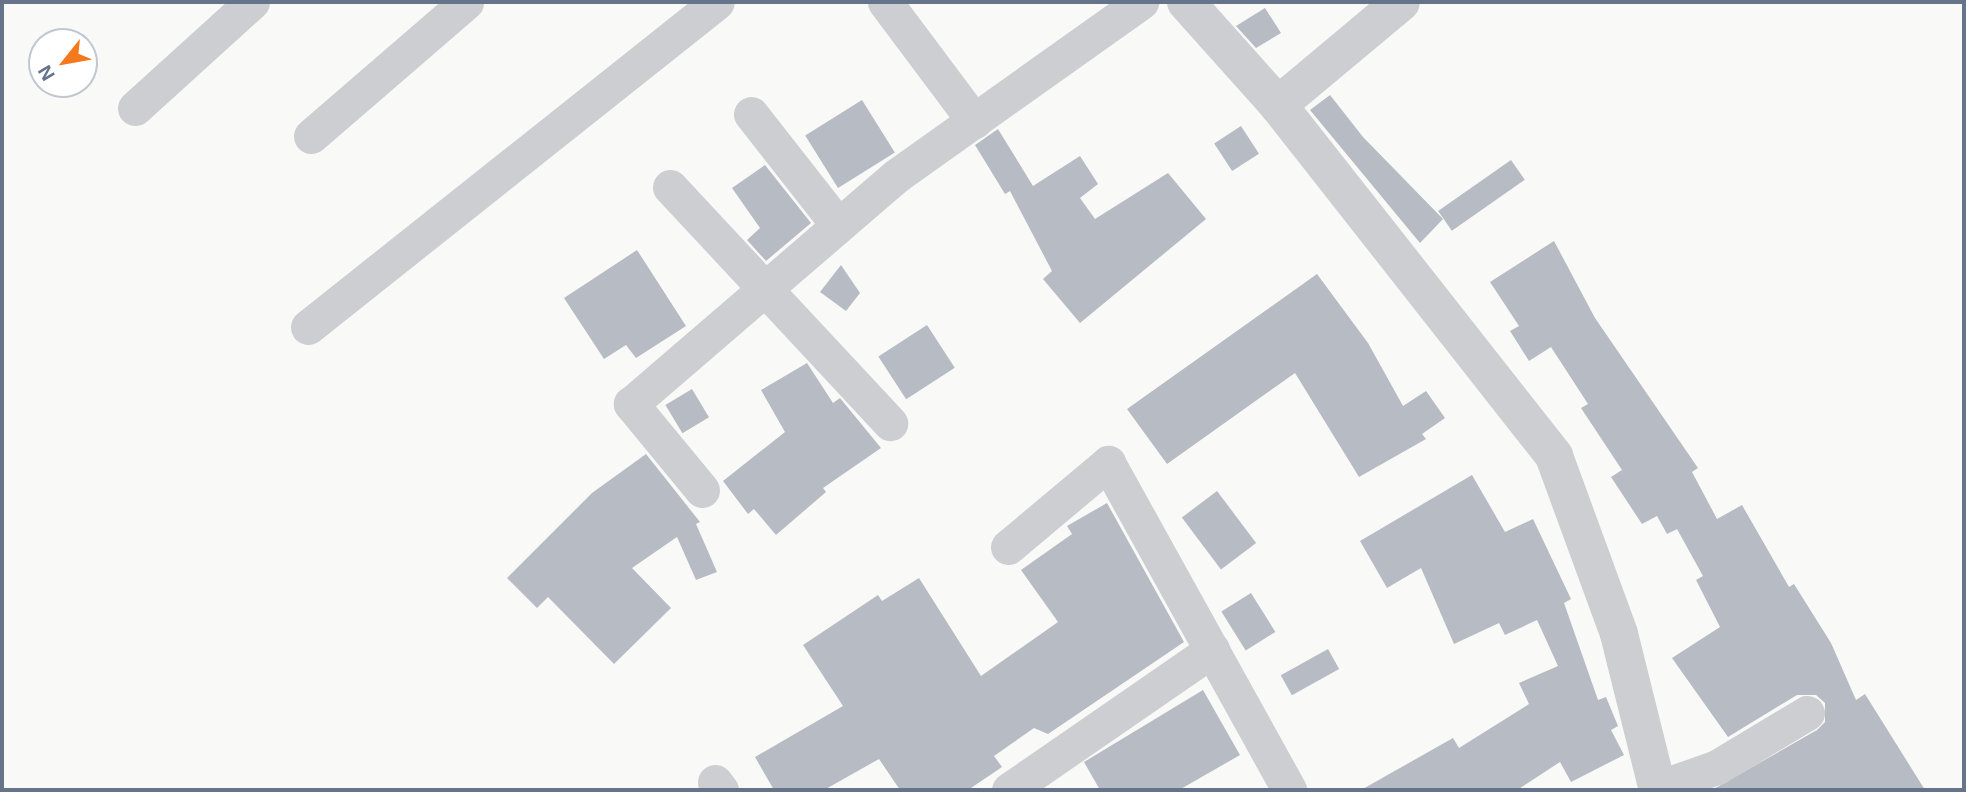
<!DOCTYPE html>
<style>
body{margin:0}
#map{position:relative;width:1966px;height:792px;overflow:hidden;background:#f9f9f7;font-family:Arial,sans-serif}
div>[style]{position:absolute}
.building>*{inset:0;background:#b6bbc4;transform-origin:0 0}
.minor>*{height:35px;margin:-17.5px;padding:0 17.5px;transform-origin:17.5px;border-radius:17.5px;background:#ccced2}
.tertiary>*{height:38px;margin:-19px;padding:0 19px;transform-origin:19px;border-radius:19px;background:#ccced2}
span{translate:-50% -50%;white-space:nowrap;text-align:center;line-height:1.15;-webkit-text-stroke:7px #fff;paint-order:stroke}
.frame{position:absolute;inset:0;border:4px solid #65738b;pointer-events:none}
.north{position:absolute;left:28px;top:28px;width:70px;height:70px;box-sizing:border-box;background:#fff;border:2px solid #c1c7d1;border-radius:50%;rotate:239deg;font-size:19px;font-weight:700;line-height:28px;text-align:center;color:#65738b}
.north::after{content:'';display:block;margin:auto;width:24px;height:32px;background:#f4781c;clip-path:polygon(50% 0,100% 100%,50% 72%,0 100%)}
</style>
<div id="map">
<div class="building">
<i style="clip-path:polygon(1265px 8px,1281px 33px,1256px 48px,1236px 26px)"></i>
<i style="clip-path:polygon(1330px 95px,1363px 137px,1443px 219px,1420px 243px,1310px 110px)"></i>
<i style="left:862px;top:100px;width:62px;height:67px;rotate:58deg"></i>
<i style="left:1241px;top:126px;width:33px;height:32px;rotate:57deg"></i>
<i style="clip-path:polygon(998px 129px,1033px 186px,1080px 156px,1098px 184px,1080px 198px,1095px 219px,1168px 173px,1206px 219px,1080px 323px,1043px 279px,1052px 271px,1010px 191px,1005px 194px,975px 145px)"></i>
<i style="left:1511px;top:160px;width:24px;height:89px;rotate:55deg"></i>
<i style="clip-path:polygon(765px 165px,811px 223px,766px 261px,747px 240px,760px 228px,732px 188px)"></i>
<i style="clip-path:polygon(1554px 241px,1595px 318px,1698px 468px,1692px 472px,1717px 519px,1742px 505px,1789px 587px,1794px 584px,1831px 643px,1856px 700px,1865px 694px,1925px 790px,1712px 790px,1817px 730px,1825px 722px,1825px 703px,1816px 695px,1797px 695px,1728px 737px,1672px 658px,1720px 627px,1696px 580px,1703px 576px,1677px 529px,1667px 534px,1657px 516px,1642px 524px,1611px 477px,1622px 470px,1581px 408px,1588px 404px,1551px 347px,1529px 361px,1510px 331px,1519px 326px,1490px 282px)"></i>
<i style="clip-path:polygon(637px 250px,686px 326px,636px 358px,626px 345px,604px 359px,564px 298px)"></i>
<i style="clip-path:polygon(841px 265px,860px 293px,846px 311px,820px 292px)"></i>
<i style="clip-path:polygon(1317px 274px,1368px 343px,1403px 406px,1426px 391px,1445px 418px,1422px 434px,1426px 439px,1359px 477px,1295px 373px,1167px 464px,1127px 409px)"></i>
<i style="left:927px;top:325px;width:51px;height:58px;rotate:57deg"></i>
<i style="clip-path:polygon(807px 363px,833px 403px,840px 398px,881px 448px,823px 488px,826px 492px,776px 535px,754px 509px,748px 514px,723px 481px,785px 432px,761px 390px)"></i>
<i style="left:692px;top:389px;width:33px;height:31px;rotate:59deg"></i>
<i style="clip-path:polygon(646px 454px,700px 522px,696px 524px,717px 572px,696px 580px,677px 537px,632px 568px,671px 608px,614px 664px,548px 597px,537px 608px,507px 578px,592px 493px)"></i>
<i style="clip-path:polygon(1472px 475px,1505px 532px,1533px 519px,1571px 599px,1564px 603px,1598px 700px,1606px 697px,1618px 726px,1611px 730px,1624px 755px,1571px 782px,1560px 762px,1517px 790px,1361px 790px,1453px 738px,1459px 748px,1529px 704px,1519px 683px,1558px 666px,1537px 620px,1505px 635px,1499px 623px,1454px 644px,1421px 568px,1387px 588px,1360px 541px)"></i>
<i style="left:1217px;top:491px;width:65px;height:44px;rotate:53deg"></i>
<i style="clip-path:polygon(1107px 503px,1184px 642px,1048px 734px,1034px 728px,994px 756px,1002px 767px,968px 790px,900px 790px,879px 759px,824px 790px,774px 790px,755px 757px,843px 706px,803px 645px,878px 595px,882px 601px,919px 578px,981px 676px,1058px 622px,1021px 570px,1072px 534px,1067px 526px)"></i>
<i style="left:1251px;top:593px;width:46px;height:35px;rotate:58deg"></i>
<i style="left:1328px;top:649px;width:23px;height:54px;rotate:61deg"></i>
<i style="clip-path:polygon(1203px 690px,1240px 755px,1179px 790px,1100px 790px,1084px 762px)"></i>
</div>
<div class="minor">
<i style="left:885px;top:2px;width:149px;rotate:53.2deg"></i>
<i style="left:135px;top:108px;width:158px;rotate:-42.2deg"></i>
<i style="left:751px;top:114px;width:141px;rotate:51.9deg"></i>
<i style="left:311px;top:136px;width:205px;rotate:-40.8deg"></i>
<i style="left:670px;top:187px;width:323px;rotate:47deg"></i>
<i style="left:308px;top:327px;width:522px;rotate:-38.47deg"></i>
<i style="left:702px;top:490px;width:112px;rotate:-129.5deg"></i>
<i style="left:631px;top:404px;width:350px;rotate:-40.7deg"></i>
<i style="left:896px;top:176px;width:301px;rotate:-35.4deg"></i>
<i style="left:1008px;top:547px;width:131px;rotate:-40deg"></i>
<i style="left:1108px;top:463px;width:374px;rotate:61deg"></i>
<i style="left:715px;top:782px;width:10px;rotate:53deg"></i>
<i style="left:1658px;top:788px;width:63px;rotate:-19.6deg"></i>
<i style="left:1717px;top:767px;width:105px;rotate:-31deg"></i>
<i style="left:1009px;top:790px;width:247px;rotate:-34.6deg"></i>
</div>
<div class="tertiary">
<i style="left:1186px;top:2px;width:138px;rotate:48.2deg"></i>
<i style="left:1278px;top:105px;width:447px;rotate:51.8deg"></i>
<i style="left:1554px;top:456px;width:189px;rotate:69.9deg"></i>
<i style="left:1619px;top:634px;width:161px;rotate:76deg"></i>
<i style="left:1278px;top:105px;width:160px;rotate:-39.9deg"></i>
</div>
<div class="frame"></div>
<div class="north">N</div>
</div>
